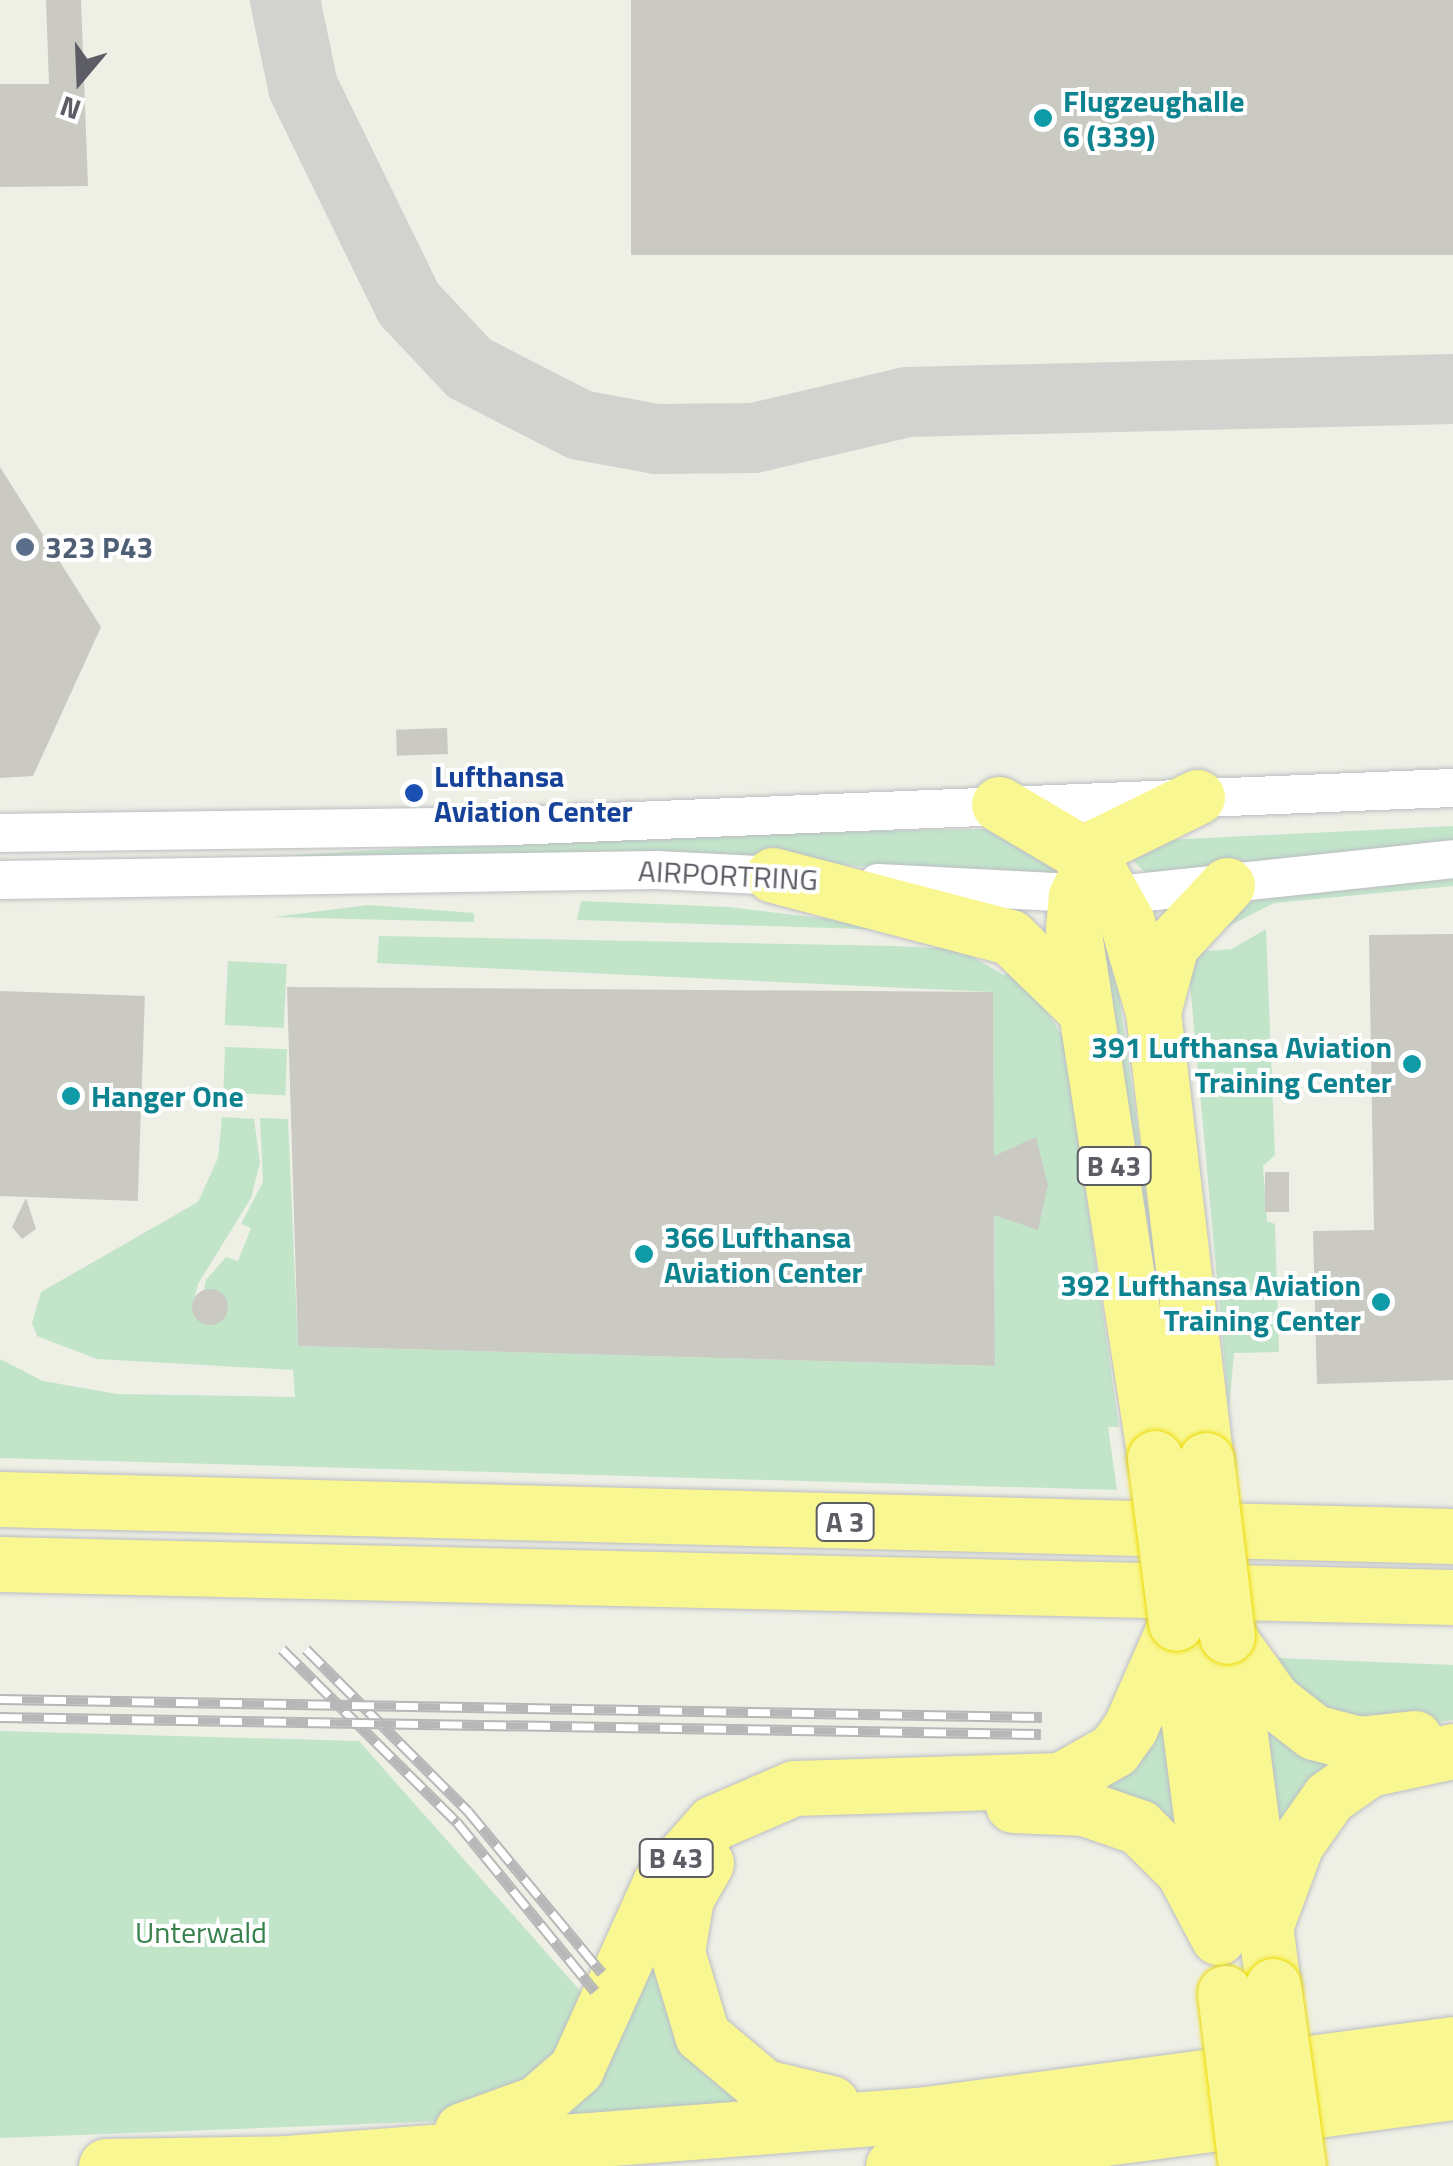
<!DOCTYPE html>
<style>
body{margin:0}
#map{position:relative;width:1453px;height:2166px;overflow:hidden;background:#eeefe5;font-family:"Titillium Web",sans-serif}
div>[style]{position:absolute}
.green>*{inset:0;background:#c2e5ca;transform-origin:0 0}
.taxiway>*{height:70px;margin:-35px;padding:0 35px;transform-origin:35px;border-radius:35px;background:#d2d3ce}
.building>*{inset:0;background:#cac9c2;transform-origin:0 0}
.round{border-radius:50%}
.roads{filter:drop-shadow(0 0 2px #bcbdc3) drop-shadow(0 0 2px #bcbdc3)}
.minor>*{height:38px;margin:-19px;padding:0 19px;transform-origin:19px;border-radius:19px;background:#fff}
.highway>*{height:55px;margin:-27.5px;padding:0 27.5px;transform-origin:27.5px;border-radius:27.5px;background:#f9f791}
.rail>*{height:11px;margin-top:-5.5px;transform-origin:0;background:repeating-linear-gradient(90deg,#fff 0 22px,#b7b7b8 0 44px);box-sizing:border-box;border-block:2px solid #b7b7b8}
.bridges{filter:drop-shadow(0 0 2px #ecda07) drop-shadow(0 0 2px #ecda07)}
.highway-bridge>*{height:55px;margin:-27.5px;padding:0 27.5px;transform-origin:27.5px;border-radius:27.5px;background:#f9f791}
.dots>*{width:28px;height:28px;translate:-50% -50%;box-sizing:border-box;border:5px solid #fff;border-radius:50%}
span{translate:-50% -50%;white-space:nowrap;text-align:center;line-height:1.15;-webkit-text-stroke:8px #fff;paint-order:stroke}
.shield-label span{padding:2px 8px;background:#fff;border:2px solid;border-radius:8px;-webkit-text-stroke-width:0}
.shield-label{font-size:28px;color:#5d5e65;font-weight:700}
.culture-label{font-size:30px;color:#0d838f;font-weight:700}
.left{translate:0 -50%;text-align:left}
.right{translate:-100% -50%;text-align:right}
.service-label{font-size:30px;color:#4e5e75;font-weight:700}
.transit-label{font-size:30px;color:#164399;font-weight:700}
.street-label{font-size:30px;color:#5d5e65}
.park-label{font-size:30px;color:#37814c}
.north{position:absolute;left:30px;top:30px;width:100px;height:100px;-webkit-text-stroke:8px #fff;paint-order:stroke;rotate:199deg;font-size:28px;font-weight:700;line-height:40px;text-align:center;color:#5d5e65}
.north::after{content:'';display:block;margin:auto;width:35px;height:45px;background:#5d5e65;clip-path:polygon(50% 0,100% 100%,50% 72%,0 100%)}
</style>
<div id="map">
<div class="green">
<i style="clip-path:polygon(1453px 826px,1453px 842px,1148px 875px,1132px 860px,1165px 840px)"></i>
<i style="clip-path:polygon(984px 829px,1062px 858px,1049px 883px,836px 864px,236px 859px,595px 836px)"></i>
<i style="clip-path:polygon(1453px 875px,1453px 886px,1274px 903px,1221px 930px,1231px 911px,1256px 899px)"></i>
<i style="clip-path:polygon(581px 901px,729px 907px,924px 931px,577px 920px)"></i>
<i style="clip-path:polygon(369px 905px,474px 913px,474px 922px,273px 917px)"></i>
<i style="clip-path:polygon(1266px 929px,1275px 1155px,1263px 1166px,1267px 1221px,1275px 1224px,1279px 1352px,1234px 1353px,1229px 1410px,1190px 984px,1197px 952px,1232px 949px)"></i>
<i style="clip-path:polygon(379px 936px,895px 946px,958px 949px,1004px 975px,1019px 967px,1064px 1039px,1119px 1427px,1108px 1427px,1117px 1490px,0 1458px,0 1359px,43px 1381px,117px 1394px,295px 1397px,293px 1370px,97px 1359px,37px 1336px,32px 1323px,41px 1292px,198px 1202px,218px 1158px,222px 1117px,254px 1119px,260px 1163px,251px 1198px,198px 1284px,192px 1308px,205px 1324px,228px 1309px,220px 1292px,204px 1290px,206px 1280px,226px 1257px,238px 1261px,251px 1228px,241px 1224px,263px 1182px,260px 1118px,288px 1119px,298px 1346px,995px 1366px,993px 992px,377px 963px)"></i>
<i style="clip-path:polygon(1110px 936px,1119px 995px,1184px 1460px,1088px 939px)"></i>
<i style="left:228px;top:961px;width:59px;height:64px;rotate:3deg"></i>
<i style="left:225px;top:1047px;width:62px;height:46px;rotate:2deg"></i>
<i style="clip-path:polygon(1277px 1658px,1453px 1665px,1453px 1720px,1392px 1729px,1311px 1712px)"></i>
<i style="clip-path:polygon(1265px 1711px,1349px 1754px,1282px 1846px)"></i>
<i style="clip-path:polygon(1161px 1717px,1178px 1840px,1084px 1789px)"></i>
<i style="clip-path:polygon(0 1731px,359px 1741px,590px 2002px,549px 2075px,443px 2121px,0 2138px)"></i>
<i style="clip-path:polygon(667px 1938px,760px 2102px,537px 2120px)"></i>
</div>
<div class="taxiway">
<i style="left:285px;top:0;width:89px;rotate:78.3deg"></i>
<i style="left:303px;top:87px;width:242px;rotate:64deg"></i>
<i style="left:409px;top:304px;width:88px;rotate:46.8deg"></i>
<i style="left:469px;top:368px;width:125px;rotate:27.2deg"></i>
<i style="left:580px;top:425px;width:77px;rotate:10.4deg"></i>
<i style="left:656px;top:439px;width:98px;rotate:-0.6deg"></i>
<i style="left:754px;top:438px;width:157px;rotate:-13.2deg"></i>
<i style="left:907px;top:402px;width:546px;rotate:-1.36deg"></i>
</div>
<div class="building">
<i style="clip-path:polygon(46px 0,81px 0,88px 186px,0 187px,0 84px,49px 84px)"></i>
<i style="left:631px;top:0;width:822px;height:255px"></i>
<i style="clip-path:polygon(0 467px,101px 627px,33px 776px,0 778px)"></i>
<i style="left:447px;top:728px;width:26px;height:51px;rotate:88deg"></i>
<i style="clip-path:polygon(1453px 934px,1453px 1380px,1317px 1384px,1313px 1231px,1374px 1230px,1369px 935px)"></i>
<i style="clip-path:polygon(287px 987px,993px 992px,994px 1156px,1036px 1137px,1048px 1185px,1038px 1230px,994px 1215px,995px 1366px,298px 1346px)"></i>
<i style="left:0;top:991px;width:145px;height:205px;rotate:2deg"></i>
<i style="left:1265px;top:1172px;width:24px;height:40px"></i>
<i style="clip-path:polygon(26px 1198px,36px 1229px,22px 1239px,12px 1227px)"></i>
<i class="round" style="left:192px;top:1289px;width:36px;height:36px"></i>
</div>
<div class="roads">
<div class="minor">
<i style="left:0;top:833px;width:510px;rotate:-0.79deg"></i>
<i style="left:510px;top:826px;width:944px;rotate:-2.31deg"></i>
<i style="left:0;top:880px;width:657px;rotate:-0.87deg"></i>
<i style="left:657px;top:870px;width:141px;rotate:2.8deg"></i>
<i style="left:878px;top:883px;width:240px;rotate:2.9deg"></i>
<i style="left:1118px;top:895px;width:337px;rotate:-6.1deg"></i>
</div>
<div class="highway">
<i style="left:999px;top:804px;width:108px;rotate:30.6deg"></i>
<i style="left:1092px;top:859px;width:72px;rotate:60.9deg"></i>
<i style="left:1127px;top:922px;width:94px;rotate:73.9deg"></i>
<i style="left:1153px;top:1012px;width:451px;rotate:83.3deg"></i>
<i style="left:773px;top:875px;width:245px;rotate:14.7deg"></i>
<i style="left:1010px;top:937px;width:102px;rotate:44.2deg"></i>
<i style="left:1153px;top:1012px;width:69px;rotate:-75deg"></i>
<i style="left:1171px;top:945px;width:82px;rotate:-47deg"></i>
<i style="left:1155px;top:1458px;width:536px;rotate:-98.79deg"></i>
<i style="left:1073px;top:928px;width:32px;rotate:-85deg"></i>
<i style="left:1076px;top:896px;width:58px;rotate:-64.3deg"></i>
<i style="left:1101px;top:844px;width:107px;rotate:-26.1deg"></i>
<i style="left:0;top:1499px;width:1453px;rotate:1.46deg"></i>
<i style="left:0;top:1564px;width:1453px;rotate:1.3deg"></i>
<i style="left:1177px;top:1631px;width:279px;rotate:82.6deg"></i>
<i style="left:1227px;top:1636px;width:353px;rotate:82.5deg"></i>
<i style="left:1230px;top:1640px;width:75px;rotate:54.2deg"></i>
<i style="left:1274px;top:1701px;width:51px;rotate:37.8deg"></i>
<i style="left:1314px;top:1732px;width:47px;rotate:14.9deg"></i>
<i style="left:1359px;top:1744px;width:56px;rotate:-6.1deg"></i>
<i style="left:1013px;top:1805px;width:71px;rotate:2.4deg"></i>
<i style="left:1084px;top:1808px;width:58px;rotate:19.1deg"></i>
<i style="left:1139px;top:1827px;width:62px;rotate:45deg"></i>
<i style="left:1183px;top:1871px;width:75px;rotate:62.1deg"></i>
<i style="left:706px;top:1863px;width:40px;rotate:119.7deg"></i>
<i style="left:686px;top:1898px;width:55px;rotate:99.5deg"></i>
<i style="left:677px;top:1952px;width:87px;rotate:73.2deg"></i>
<i style="left:702px;top:2035px;width:81px;rotate:40deg"></i>
<i style="left:764px;top:2087px;width:69px;rotate:13.4deg"></i>
<i style="left:1268px;top:1919px;width:80px;rotate:-69.5deg"></i>
<i style="left:1296px;top:1844px;width:57px;rotate:-54.9deg"></i>
<i style="left:1329px;top:1797px;width:49px;rotate:-35deg"></i>
<i style="left:1369px;top:1769px;width:86px;rotate:-12.1deg"></i>
<i style="left:462px;top:2130px;width:80px;rotate:-19.8deg"></i>
<i style="left:537px;top:2103px;width:52px;rotate:-41.1deg"></i>
<i style="left:576px;top:2069px;width:204px;rotate:-65.7deg"></i>
<i style="left:660px;top:1883px;width:80px;rotate:-48.5deg"></i>
<i style="left:713px;top:1823px;width:88px;rotate:-23.4deg"></i>
<i style="left:794px;top:1788px;width:267px;rotate:-1.7deg"></i>
<i style="left:1061px;top:1780px;width:61px;rotate:-29.5deg"></i>
<i style="left:1114px;top:1750px;width:27px;rotate:-54deg"></i>
<i style="left:1130px;top:1728px;width:115px;rotate:-66.3deg"></i>
<i style="left:106px;top:2166px;width:181px;rotate:-0.9deg"></i>
<i style="left:287px;top:2163px;width:641px;rotate:-4.38deg"></i>
<i style="left:926px;top:2114px;width:532px;rotate:-7.57deg"></i>
<i style="left:893px;top:2166px;width:565px;rotate:-7.53deg"></i>
</div>
</div>
<div class="rail">
<i style="left:282px;top:1649px;width:246px;rotate:44.7deg"></i>
<i style="left:457px;top:1822px;width:218px;rotate:50.8deg"></i>
<i style="left:306px;top:1649px;width:229px;rotate:45deg"></i>
<i style="left:468px;top:1811px;width:210px;rotate:50.4deg"></i>
<i style="left:0;top:1699px;width:1042px;rotate:0.99deg"></i>
<i style="left:0;top:1717px;width:1041px;rotate:0.94deg"></i>
</div>
<div class="bridges">
<div class="highway-bridge">
<i style="left:1155px;top:1458px;width:166px;rotate:82.7deg"></i>
<i style="left:1206px;top:1460px;width:177px;rotate:83.2deg"></i>
<i style="left:1273px;top:1986px;width:182px;rotate:82.1deg"></i>
<i style="left:1225px;top:1993px;width:174px;rotate:83.1deg"></i>
</div>
</div>
<div class="dots">
<i style="left:1043px;top:118px;background:#0f9aa8"></i>
<i style="left:25px;top:547px;background:#5c6f8a"></i>
<i style="left:414px;top:793px;background:#1a4fb4"></i>
<i style="left:1412px;top:1064px;background:#0f9aa8"></i>
<i style="left:71px;top:1096px;background:#0f9aa8"></i>
<i style="left:644px;top:1254px;background:#0f9aa8"></i>
<i style="left:1381px;top:1302px;background:#0f9aa8"></i>
</div>
<div class="shield-label">
<span style="left:1114px;top:1166px">B 43</span>
<span style="left:845px;top:1522px">A 3</span>
<span style="left:676px;top:1858px">B 43</span>
</div>
<div class="culture-label">
<span class="left" style="left:1063px;top:118px">Flugzeughalle<br>6 (339)</span>
<span class="right" style="left:1392px;top:1064px">391 Lufthansa Aviation<br>Training Center</span>
<span class="left" style="left:91px;top:1096px">Hanger One</span>
<span class="left" style="left:664px;top:1254px">366 Lufthansa<br>Aviation Center</span>
<span class="right" style="left:1361px;top:1302px">392 Lufthansa Aviation<br>Training Center</span>
</div>
<div class="service-label">
<span class="left" style="left:45px;top:547px">323 P43</span>
</div>
<div class="transit-label">
<span class="left" style="left:434px;top:793px">Lufthansa<br>Aviation Center</span>
</div>
<div class="street-label">
<span style="left:728px;top:875px;rotate:3deg">AIRPORTRING</span>
</div>
<div class="park-label">
<span style="left:201px;top:1932px">Unterwald</span>
</div>
<div class="north">N</div>
</div>
